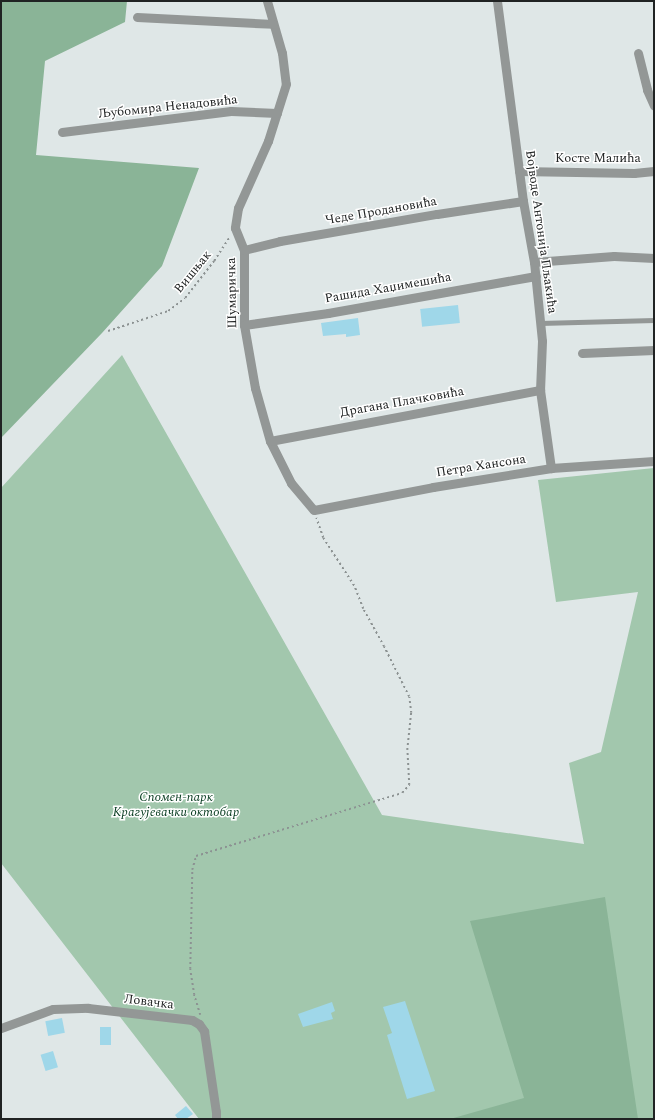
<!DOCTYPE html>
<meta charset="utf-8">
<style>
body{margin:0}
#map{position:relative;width:655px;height:1120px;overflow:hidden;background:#dfe7e7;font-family:Spectral,serif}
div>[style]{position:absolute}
.green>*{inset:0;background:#a2c7ad}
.forest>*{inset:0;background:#8ab497}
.building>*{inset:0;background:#9fd7e9;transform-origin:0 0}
.path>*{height:1.5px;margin-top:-0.75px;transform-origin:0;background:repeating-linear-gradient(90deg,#8c9292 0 2px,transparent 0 5px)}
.lane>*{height:4.5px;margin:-2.25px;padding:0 2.25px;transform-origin:2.25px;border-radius:2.25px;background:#939796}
.street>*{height:9px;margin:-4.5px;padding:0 4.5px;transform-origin:4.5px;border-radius:4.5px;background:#939796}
span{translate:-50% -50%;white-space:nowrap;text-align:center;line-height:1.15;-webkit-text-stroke:3px #fff;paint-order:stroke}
.street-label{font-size:13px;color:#202323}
.park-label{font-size:13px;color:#053a1e;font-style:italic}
.frame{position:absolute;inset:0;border:2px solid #202323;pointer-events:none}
</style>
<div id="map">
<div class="green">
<i style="clip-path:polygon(122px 355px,382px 815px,584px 844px,569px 763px,601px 752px,638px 592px,556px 602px,538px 480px,654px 468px,654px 1119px,199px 1119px,1px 863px,1px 488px)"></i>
</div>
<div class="forest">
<i style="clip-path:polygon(1px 1px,127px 1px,125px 22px,45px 61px,36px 155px,199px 168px,162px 266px,102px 333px,1px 438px)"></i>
<i style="clip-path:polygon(605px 897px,638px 1119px,450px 1119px,524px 1098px,470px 921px)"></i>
</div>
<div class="building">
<i style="left:458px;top:305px;width:18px;height:38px;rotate:84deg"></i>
<i style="clip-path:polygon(358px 318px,360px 335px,346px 337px,346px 334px,323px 336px,321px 323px)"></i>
<i style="clip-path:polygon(405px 1001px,435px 1091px,407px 1099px,387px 1035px,392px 1033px,383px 1007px)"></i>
<i style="clip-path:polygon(332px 1002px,335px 1011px,331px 1013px,333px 1019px,303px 1027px,298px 1014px)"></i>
<i style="left:62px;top:1018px;width:15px;height:17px;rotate:79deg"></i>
<i style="left:100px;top:1027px;width:11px;height:18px"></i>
<i style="left:53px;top:1051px;width:17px;height:13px;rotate:73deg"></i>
<i style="clip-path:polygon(186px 1106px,193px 1114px,186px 1119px,178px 1119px,175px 1115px)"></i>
</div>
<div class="path">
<i style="left:108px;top:331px;width:63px;rotate:-18.4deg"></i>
<i style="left:168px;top:311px;width:21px;rotate:-37deg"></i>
<i style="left:185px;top:298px;width:47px;rotate:-51.9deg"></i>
<i style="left:214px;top:261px;width:27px;rotate:-57deg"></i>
<i style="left:200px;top:1015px;width:21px;rotate:-107deg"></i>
<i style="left:194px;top:995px;width:26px;rotate:-99deg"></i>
<i style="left:190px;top:969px;width:99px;rotate:-88.8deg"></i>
<i style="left:192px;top:870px;width:15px;rotate:-74deg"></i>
<i style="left:196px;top:856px;width:215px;rotate:-17deg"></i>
<i style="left:402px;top:793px;width:11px;rotate:-49deg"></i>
<i style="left:409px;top:785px;width:35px;rotate:-93deg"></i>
<i style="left:407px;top:750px;width:37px;rotate:-84deg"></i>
<i style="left:411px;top:713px;width:16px;rotate:-97deg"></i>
<i style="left:409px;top:697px;width:56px;rotate:-116.6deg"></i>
<i style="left:384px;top:647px;width:43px;rotate:-118.9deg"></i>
<i style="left:363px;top:609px;width:25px;rotate:-111deg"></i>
<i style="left:354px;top:586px;width:57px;rotate:-122.9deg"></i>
<i style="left:323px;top:538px;width:21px;rotate:-109deg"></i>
</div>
<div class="lane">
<i style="left:540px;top:323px;width:114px;rotate:-1.5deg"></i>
</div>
<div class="street">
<i style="left:267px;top:1px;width:54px;rotate:73.9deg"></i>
<i style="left:282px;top:53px;width:31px;rotate:83deg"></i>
<i style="left:286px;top:84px;width:60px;rotate:107.5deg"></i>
<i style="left:268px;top:141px;width:73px;rotate:114.1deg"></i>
<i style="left:238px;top:208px;width:20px;rotate:99deg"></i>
<i style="left:235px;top:228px;width:24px;rotate:68deg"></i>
<i style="left:244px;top:250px;width:75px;rotate:90deg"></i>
<i style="left:244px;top:325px;width:64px;rotate:80.1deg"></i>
<i style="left:255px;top:388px;width:55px;rotate:74.2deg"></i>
<i style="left:270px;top:441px;width:47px;rotate:63.4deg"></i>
<i style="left:291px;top:483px;width:35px;rotate:50deg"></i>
<i style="left:314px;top:510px;width:121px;rotate:-10.9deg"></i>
<i style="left:433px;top:487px;width:120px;rotate:-9.1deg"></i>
<i style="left:551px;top:468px;width:103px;rotate:-3.9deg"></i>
<i style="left:497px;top:1px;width:202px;rotate:82.6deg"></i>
<i style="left:523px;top:201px;width:62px;rotate:79.8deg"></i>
<i style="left:534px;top:262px;width:79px;rotate:84.2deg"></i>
<i style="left:542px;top:341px;width:49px;rotate:92.3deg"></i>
<i style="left:540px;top:390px;width:79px;rotate:82deg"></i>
<i style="left:137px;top:17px;width:136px;rotate:2.9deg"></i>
<i style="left:638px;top:53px;width:38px;rotate:76deg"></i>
<i style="left:647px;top:90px;width:17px;rotate:66deg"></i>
<i style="left:62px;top:132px;width:170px;rotate:-7.1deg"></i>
<i style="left:231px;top:111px;width:46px;rotate:2.5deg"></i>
<i style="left:519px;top:171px;width:115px;rotate:1deg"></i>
<i style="left:634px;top:173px;width:20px;rotate:-6deg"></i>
<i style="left:244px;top:250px;width:37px;rotate:-14deg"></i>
<i style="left:280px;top:241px;width:159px;rotate:-9.8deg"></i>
<i style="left:437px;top:214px;width:87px;rotate:-8.6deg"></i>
<i style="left:534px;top:262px;width:80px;rotate:-4.3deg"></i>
<i style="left:614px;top:256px;width:40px;rotate:2.9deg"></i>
<i style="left:244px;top:325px;width:85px;rotate:-8.1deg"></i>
<i style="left:328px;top:313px;width:211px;rotate:-10.1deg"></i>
<i style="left:582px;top:353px;width:72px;rotate:-2.4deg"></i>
<i style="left:270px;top:441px;width:275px;rotate:-10.7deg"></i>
<i style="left:1px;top:1028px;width:55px;rotate:-20.1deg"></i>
<i style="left:53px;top:1009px;width:35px;rotate:-2deg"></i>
<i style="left:88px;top:1008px;width:105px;rotate:6.6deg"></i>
<i style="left:192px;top:1020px;width:8px;rotate:30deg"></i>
<i style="left:199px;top:1024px;width:9px;rotate:54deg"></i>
<i style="left:204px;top:1031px;width:82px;rotate:81.6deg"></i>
<i style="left:216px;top:1112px;width:7px;rotate:90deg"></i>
</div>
<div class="street-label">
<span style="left:168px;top:107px;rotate:-6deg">Љубомира Ненадовића</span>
<span style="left:598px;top:158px">Косте Малића</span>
<span style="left:381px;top:211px;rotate:-10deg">Чеде Продановића</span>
<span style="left:541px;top:232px;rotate:82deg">Војводе Антонија Пљакића</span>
<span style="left:193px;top:272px;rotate:-51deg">Вишњак</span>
<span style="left:388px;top:288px;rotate:-10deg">Рашида Хаџимешића</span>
<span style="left:232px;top:293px;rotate:-91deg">Шумаричка</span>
<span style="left:402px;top:402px;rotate:-10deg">Драгана Плачковића</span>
<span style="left:481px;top:466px;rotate:-9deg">Петра Хансона</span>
<span style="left:149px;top:1002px;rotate:7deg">Ловачка</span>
</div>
<div class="park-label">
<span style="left:176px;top:805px">Спомен-парк<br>Крагујевачки октобар</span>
</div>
<div class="frame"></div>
</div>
